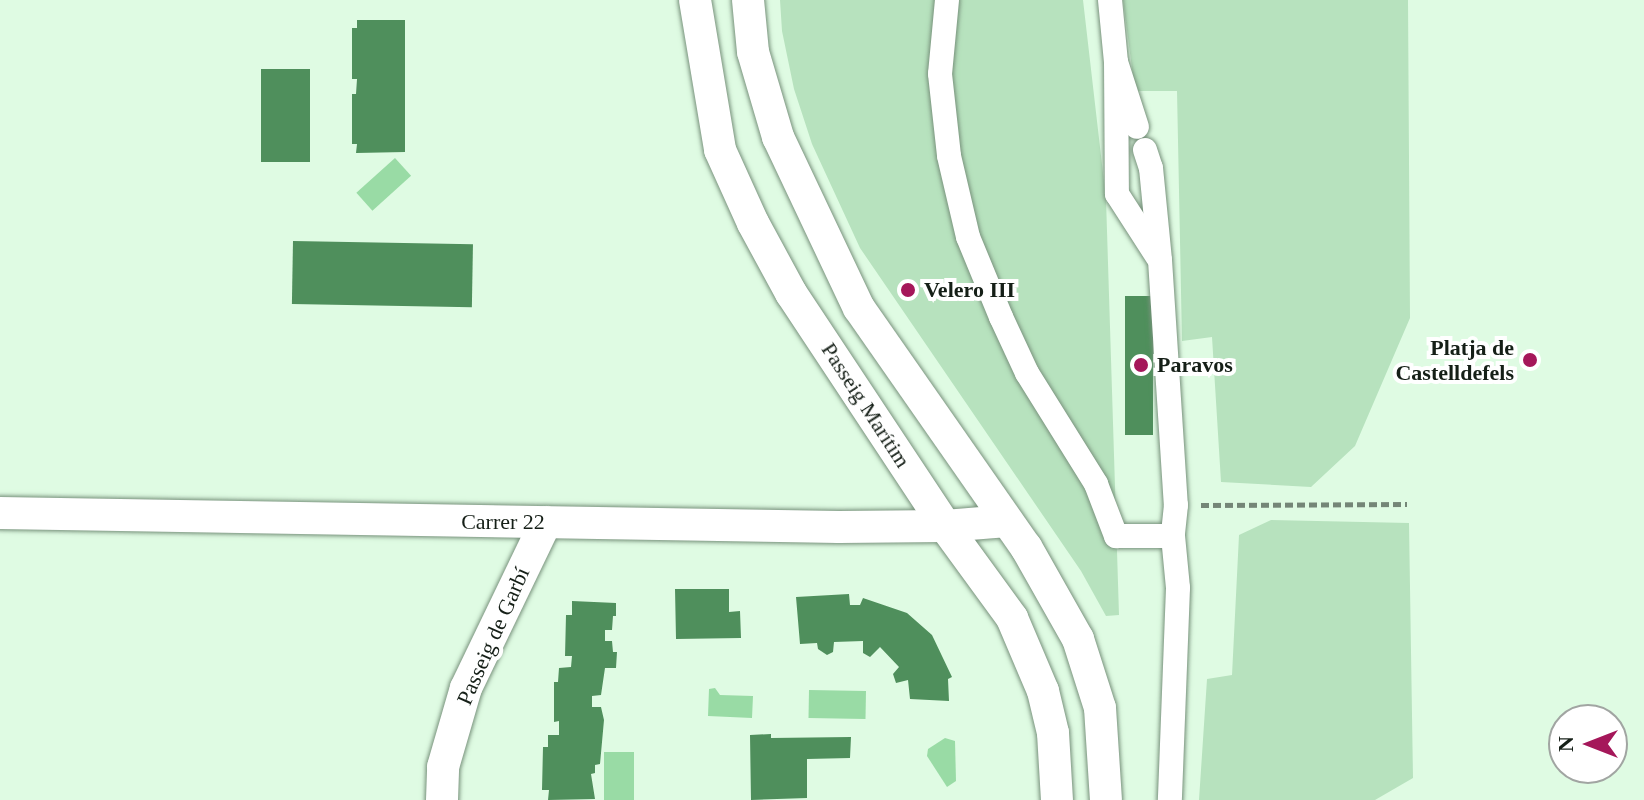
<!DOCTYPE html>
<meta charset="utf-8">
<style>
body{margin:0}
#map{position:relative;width:1644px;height:800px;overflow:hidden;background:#dffbe3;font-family:"Times New Roman",serif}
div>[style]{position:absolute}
.green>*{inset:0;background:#b7e2be}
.water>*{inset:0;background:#99dba5;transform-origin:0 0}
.building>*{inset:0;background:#4f8f5c;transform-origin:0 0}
.path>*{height:5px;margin-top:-2.5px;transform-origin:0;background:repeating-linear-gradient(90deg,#748677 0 8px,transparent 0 12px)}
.roads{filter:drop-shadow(0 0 2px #78927c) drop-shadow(0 0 2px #78927c)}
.pedestrian>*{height:24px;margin:-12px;padding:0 12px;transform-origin:12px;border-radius:12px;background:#fff}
.minor>*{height:32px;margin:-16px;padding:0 16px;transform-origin:16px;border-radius:16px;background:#fff}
.dots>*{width:22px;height:22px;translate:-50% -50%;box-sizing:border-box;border:4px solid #fff;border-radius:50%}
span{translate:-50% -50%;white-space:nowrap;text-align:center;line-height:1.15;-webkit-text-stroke:8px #fff;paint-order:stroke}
.poi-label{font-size:22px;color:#151f17;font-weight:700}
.left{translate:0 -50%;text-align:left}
.right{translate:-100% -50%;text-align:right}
.street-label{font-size:22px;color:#151f17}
.north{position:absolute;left:1548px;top:704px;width:80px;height:80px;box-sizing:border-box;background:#fff;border:2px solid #a1a5a2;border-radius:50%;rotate:270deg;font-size:22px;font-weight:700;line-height:32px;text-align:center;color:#151f17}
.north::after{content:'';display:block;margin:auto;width:28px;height:36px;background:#a5175a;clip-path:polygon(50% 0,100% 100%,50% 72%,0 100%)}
</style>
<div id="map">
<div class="green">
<i style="clip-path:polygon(780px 0,1083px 0,1106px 199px,1119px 615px,1106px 616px,1081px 571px,860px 248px,812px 144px,794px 89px,782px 31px)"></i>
<i style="clip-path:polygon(1123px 0,1408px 0,1410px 318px,1355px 446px,1311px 487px,1221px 482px,1212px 337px,1182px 341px,1177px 91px,1135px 91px)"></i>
<i style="clip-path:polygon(1271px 520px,1409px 523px,1413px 778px,1375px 800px,1199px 800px,1207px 679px,1232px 675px,1239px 535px)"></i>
</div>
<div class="water">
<i style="left:395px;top:158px;width:24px;height:52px;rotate:48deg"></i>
<i style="clip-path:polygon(715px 688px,720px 695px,753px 696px,752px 718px,708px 716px,709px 689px)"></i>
<i style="left:809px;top:690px;width:57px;height:28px;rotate:1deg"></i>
<i style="clip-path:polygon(945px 738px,955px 741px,956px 781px,947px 787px,927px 756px,928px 749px)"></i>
<i style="left:604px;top:752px;width:30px;height:48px"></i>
</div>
<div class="building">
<i style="clip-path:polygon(357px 20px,405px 20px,405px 152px,356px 153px,357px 144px,352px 144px,352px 94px,356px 94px,357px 79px,352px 79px,352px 28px,357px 28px)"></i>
<i style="left:261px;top:69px;width:49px;height:93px"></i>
<i style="left:293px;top:241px;width:180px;height:63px;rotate:1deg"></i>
<i style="left:1125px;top:296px;width:28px;height:139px"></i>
<i style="clip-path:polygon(675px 589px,729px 589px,729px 612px,740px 611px,741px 638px,676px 639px)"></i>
<i style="clip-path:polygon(849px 594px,850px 605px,860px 605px,863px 598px,907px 613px,932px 635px,952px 677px,948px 679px,949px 701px,910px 699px,908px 680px,896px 683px,893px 674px,899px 667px,880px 647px,870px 657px,863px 653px,863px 641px,834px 642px,833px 652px,827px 655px,818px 649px,817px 643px,800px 644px,796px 597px)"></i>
<i style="clip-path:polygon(572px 601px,616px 603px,616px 616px,613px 616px,612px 630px,605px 630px,605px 641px,612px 641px,613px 652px,617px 652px,616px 668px,605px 668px,601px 695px,592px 696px,592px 707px,601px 707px,604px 720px,600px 764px,595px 765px,595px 773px,591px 774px,595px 799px,548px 800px,549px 790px,542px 790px,543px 747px,548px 747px,548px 735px,559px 735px,559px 721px,554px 722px,554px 682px,558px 682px,559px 668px,571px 667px,572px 656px,565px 656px,566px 615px,572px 615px)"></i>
<i style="clip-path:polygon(771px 734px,771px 738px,851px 737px,850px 758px,807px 759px,807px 798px,751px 800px,750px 735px)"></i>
</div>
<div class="path">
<i style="left:1201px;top:505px;width:206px;rotate:-0.3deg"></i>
</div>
<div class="roads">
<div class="pedestrian">
<i style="left:947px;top:0;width:74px;rotate:95.4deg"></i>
<i style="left:940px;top:74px;width:82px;rotate:83.7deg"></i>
<i style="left:949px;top:156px;width:83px;rotate:76.8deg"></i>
<i style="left:968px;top:237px;width:87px;rotate:67.6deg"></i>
<i style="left:1001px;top:317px;width:62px;rotate:65.1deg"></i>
<i style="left:1027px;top:373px;width:131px;rotate:58.1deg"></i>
<i style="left:1096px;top:484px;width:56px;rotate:69deg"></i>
<i style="left:1116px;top:536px;width:57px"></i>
<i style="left:1110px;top:0;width:62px;rotate:84.5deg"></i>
<i style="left:1116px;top:62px;width:68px;rotate:72.1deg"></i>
<i style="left:1116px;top:62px;width:132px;rotate:89.6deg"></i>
<i style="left:1117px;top:194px;width:74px;rotate:57.2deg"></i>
<i style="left:1145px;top:150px;width:19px;rotate:72deg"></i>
<i style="left:1151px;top:168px;width:92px;rotate:84.4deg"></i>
<i style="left:1160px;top:260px;width:246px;rotate:86.3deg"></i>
<i style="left:1176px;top:505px;width:31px;rotate:96deg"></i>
<i style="left:1173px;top:536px;width:52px;rotate:84.5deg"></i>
<i style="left:1178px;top:588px;width:212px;rotate:92.2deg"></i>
</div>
<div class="minor">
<i style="left:695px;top:0;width:152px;rotate:80.5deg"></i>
<i style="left:720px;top:150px;width:80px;rotate:65.7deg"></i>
<i style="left:753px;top:223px;width:80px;rotate:61.5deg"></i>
<i style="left:791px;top:293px;width:279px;rotate:56.5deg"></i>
<i style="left:945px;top:526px;width:114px;rotate:53.9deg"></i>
<i style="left:1012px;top:618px;width:79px;rotate:67deg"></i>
<i style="left:1043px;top:691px;width:43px;rotate:76.6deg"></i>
<i style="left:1053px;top:733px;width:67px;rotate:86.6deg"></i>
<i style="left:748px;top:0;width:52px;rotate:84.5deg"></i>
<i style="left:753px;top:52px;width:89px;rotate:73.6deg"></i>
<i style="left:778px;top:137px;width:189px;rotate:64.7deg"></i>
<i style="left:859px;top:308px;width:292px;rotate:55.1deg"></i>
<i style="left:1026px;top:547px;width:106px;rotate:60.5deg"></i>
<i style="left:1078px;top:639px;width:72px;rotate:72.3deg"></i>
<i style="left:1100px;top:708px;width:92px;rotate:86.3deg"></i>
<i style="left:0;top:513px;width:839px;rotate:0.96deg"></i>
<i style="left:839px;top:527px;width:106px;rotate:-0.5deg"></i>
<i style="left:945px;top:526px;width:62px;rotate:-4.6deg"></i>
<i style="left:442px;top:800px;width:33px;rotate:-88deg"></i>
<i style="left:443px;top:767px;width:82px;rotate:-73.8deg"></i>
<i style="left:466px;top:688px;width:184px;rotate:-64.3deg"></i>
</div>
</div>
<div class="dots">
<i style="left:908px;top:290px;background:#a5175a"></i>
<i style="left:1530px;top:360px;background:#a5175a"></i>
<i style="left:1141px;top:365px;background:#a5175a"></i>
</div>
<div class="poi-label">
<span class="left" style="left:924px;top:290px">Velero III</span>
<span class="right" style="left:1514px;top:360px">Platja de<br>Castelldefels</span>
<span class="left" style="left:1157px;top:365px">Paravos</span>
</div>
<div class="street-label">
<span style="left:866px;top:405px;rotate:57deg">Passeig Marítim</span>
<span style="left:503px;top:522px">Carrer 22</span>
<span style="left:493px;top:636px;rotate:-66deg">Passeig de Garbí</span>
</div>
<div class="north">N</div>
</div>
